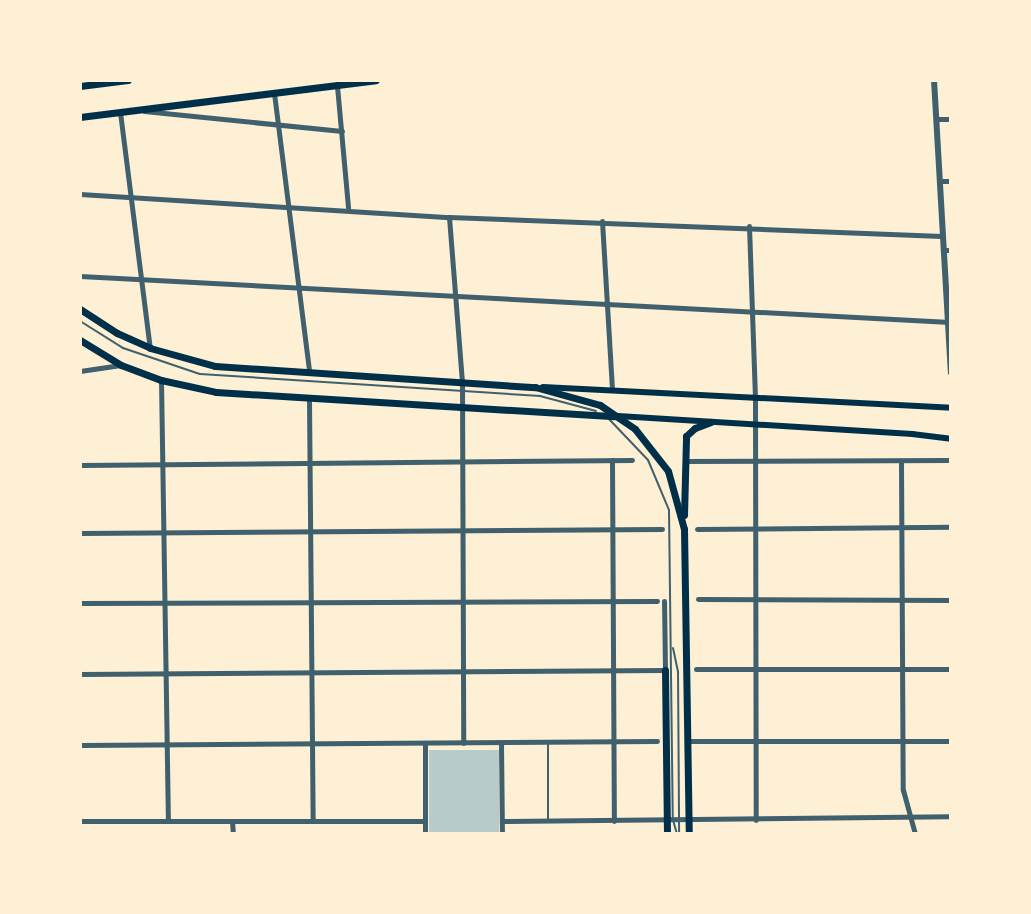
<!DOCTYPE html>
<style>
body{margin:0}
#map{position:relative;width:1031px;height:914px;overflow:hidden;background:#fdf0d5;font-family:"Varela Round",sans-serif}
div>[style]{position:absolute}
.green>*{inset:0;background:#b9caca;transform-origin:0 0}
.service>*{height:2px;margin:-1px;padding:0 1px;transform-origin:1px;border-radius:1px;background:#3f606c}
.minor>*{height:5px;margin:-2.5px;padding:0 2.5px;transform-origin:2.5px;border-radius:2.5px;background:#3f606c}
.tertiary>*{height:6px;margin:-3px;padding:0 3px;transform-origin:3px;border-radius:3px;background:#3f606c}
.secondary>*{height:6px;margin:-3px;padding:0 3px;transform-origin:3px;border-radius:3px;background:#003049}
.primary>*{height:7px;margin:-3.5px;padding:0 3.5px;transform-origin:3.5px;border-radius:3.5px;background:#003049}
span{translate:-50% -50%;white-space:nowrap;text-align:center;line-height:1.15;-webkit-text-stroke:6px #fdf0d5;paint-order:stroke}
.frame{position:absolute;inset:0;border:82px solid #fdf0d5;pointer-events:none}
</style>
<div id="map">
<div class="green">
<i style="left:429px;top:750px;width:70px;height:84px"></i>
</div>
<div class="service">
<i style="left:80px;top:321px;width:51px;rotate:32.1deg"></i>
<i style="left:123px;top:348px;width:81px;rotate:18.7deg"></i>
<i style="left:200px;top:374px;width:341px;rotate:3.7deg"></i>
<i style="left:540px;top:396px;width:58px;rotate:15deg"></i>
<i style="left:608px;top:418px;width:58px;rotate:46.4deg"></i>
<i style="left:648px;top:460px;width:54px;rotate:67.2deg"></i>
<i style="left:669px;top:510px;width:310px;rotate:89.3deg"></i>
<i style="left:673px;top:820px;width:15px;rotate:74deg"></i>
<i style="left:673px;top:648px;width:25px;rotate:78deg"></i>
<i style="left:678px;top:672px;width:161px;rotate:89.6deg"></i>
<i style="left:548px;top:744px;width:76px;rotate:90deg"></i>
</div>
<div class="minor">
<i style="left:337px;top:86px;width:122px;rotate:84.8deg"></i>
<i style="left:274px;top:93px;width:281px;rotate:82.8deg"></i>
<i style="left:144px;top:111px;width:199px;rotate:5.8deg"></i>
<i style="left:120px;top:112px;width:238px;rotate:82.8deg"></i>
<i style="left:936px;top:119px;width:15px"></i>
<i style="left:939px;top:181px;width:12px"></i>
<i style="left:80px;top:194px;width:370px;rotate:3.6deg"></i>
<i style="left:449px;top:217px;width:493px;rotate:2.2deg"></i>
<i style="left:449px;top:217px;width:167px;rotate:85.5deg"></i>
<i style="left:462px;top:383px;width:360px;rotate:89.8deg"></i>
<i style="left:602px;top:221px;width:168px;rotate:86.6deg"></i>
<i style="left:749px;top:226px;width:171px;rotate:88deg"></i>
<i style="left:755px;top:397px;width:423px;rotate:89.9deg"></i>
<i style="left:943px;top:250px;width:8px"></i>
<i style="left:80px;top:276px;width:871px;rotate:3.03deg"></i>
<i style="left:80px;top:371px;width:41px;rotate:-8.3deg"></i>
<i style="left:161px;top:380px;width:441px;rotate:89.1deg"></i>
<i style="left:309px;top:400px;width:421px;rotate:89.5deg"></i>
<i style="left:612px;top:460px;width:361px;rotate:89.7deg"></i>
<i style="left:685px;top:461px;width:266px;rotate:-0.2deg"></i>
<i style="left:901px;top:461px;width:329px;rotate:89.7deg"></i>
<i style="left:903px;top:790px;width:46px;rotate:74.7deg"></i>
<i style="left:80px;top:465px;width:552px;rotate:-0.52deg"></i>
<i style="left:697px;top:529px;width:254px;rotate:-0.5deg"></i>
<i style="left:80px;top:533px;width:582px;rotate:-0.39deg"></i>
<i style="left:698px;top:599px;width:253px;rotate:0.2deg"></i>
<i style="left:80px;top:603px;width:577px;rotate:-0.2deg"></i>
<i style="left:696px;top:669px;width:255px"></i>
<i style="left:80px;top:674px;width:585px;rotate:-0.39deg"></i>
<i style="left:665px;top:670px;width:69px;rotate:-90.8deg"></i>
<i style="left:688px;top:741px;width:263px"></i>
<i style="left:425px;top:743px;width:91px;rotate:90deg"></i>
<i style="left:501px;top:743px;width:91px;rotate:89.4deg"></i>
<i style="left:80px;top:745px;width:577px;rotate:-0.4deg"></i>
<i style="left:80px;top:821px;width:345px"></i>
<i style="left:232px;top:821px;width:13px;rotate:86deg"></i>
<i style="left:502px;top:821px;width:449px;rotate:-0.6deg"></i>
</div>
<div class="tertiary">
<i style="left:934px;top:80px;width:293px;rotate:86.7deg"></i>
</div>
<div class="secondary">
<i style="left:543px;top:387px;width:409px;rotate:2.9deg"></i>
<i style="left:618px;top:416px;width:295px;rotate:3.5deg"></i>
<i style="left:912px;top:434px;width:39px;rotate:7deg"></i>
</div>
<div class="primary">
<i style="left:80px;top:86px;width:48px;rotate:-7.1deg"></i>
<i style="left:80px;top:117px;width:298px;rotate:-7.1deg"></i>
<i style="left:80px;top:309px;width:44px;rotate:33deg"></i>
<i style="left:117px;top:333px;width:36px;rotate:24deg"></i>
<i style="left:150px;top:348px;width:67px;rotate:15.5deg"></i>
<i style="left:215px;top:366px;width:321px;rotate:3.8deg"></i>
<i style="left:535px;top:387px;width:67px;rotate:15.5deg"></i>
<i style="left:600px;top:405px;width:42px;rotate:34.4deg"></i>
<i style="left:635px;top:429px;width:53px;rotate:51.8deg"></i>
<i style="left:668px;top:471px;width:60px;rotate:74.6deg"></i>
<i style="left:684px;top:529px;width:305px;rotate:89.1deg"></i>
<i style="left:80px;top:340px;width:48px;rotate:31.4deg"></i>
<i style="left:121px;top:365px;width:43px;rotate:20.6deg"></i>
<i style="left:161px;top:380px;width:56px;rotate:12.3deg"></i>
<i style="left:216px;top:392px;width:399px;rotate:3.5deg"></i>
<i style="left:684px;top:515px;width:79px;rotate:-88.5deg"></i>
<i style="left:686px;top:436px;width:12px;rotate:-42deg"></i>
<i style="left:695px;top:428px;width:17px;rotate:-21deg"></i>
<i style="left:665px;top:670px;width:164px;rotate:89.3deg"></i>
</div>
<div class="frame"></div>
</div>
